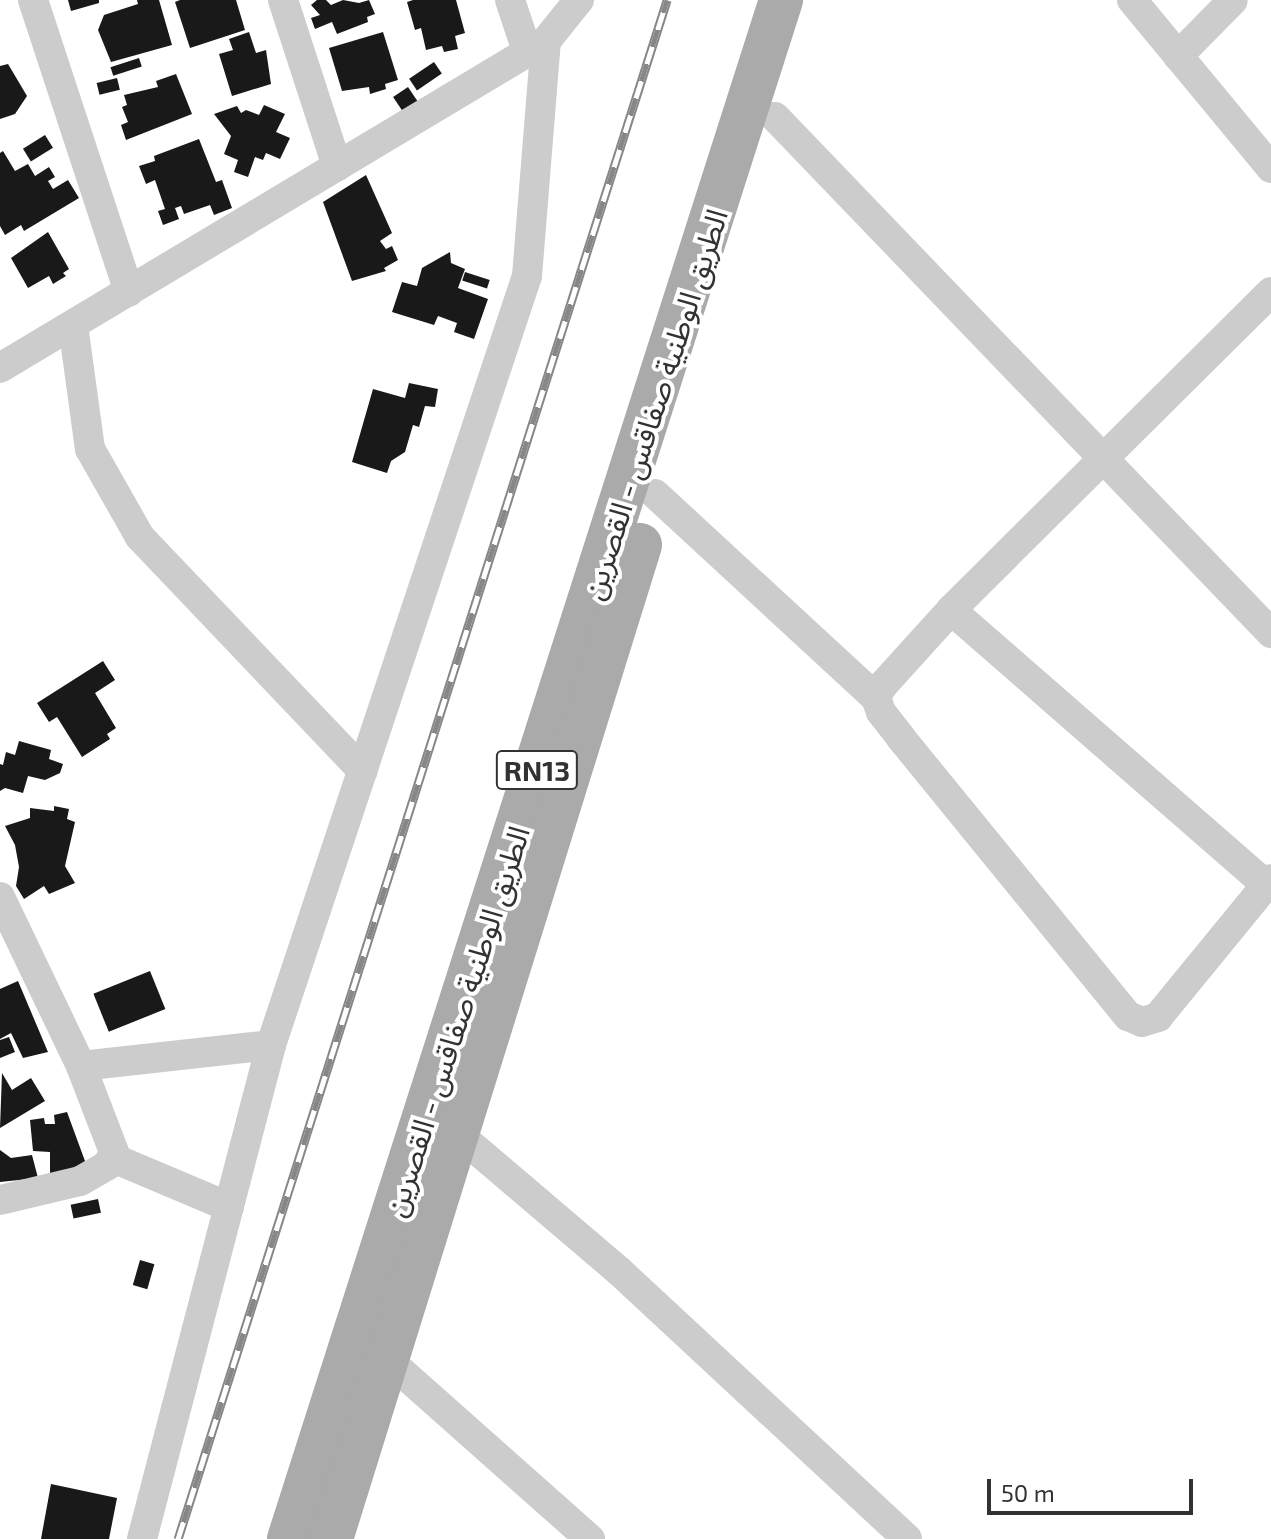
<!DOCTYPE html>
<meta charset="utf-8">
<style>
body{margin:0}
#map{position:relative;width:1271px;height:1539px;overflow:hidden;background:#fff;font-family:"Exo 2","Noto Sans Arabic",sans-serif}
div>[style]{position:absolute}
.building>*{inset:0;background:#191919;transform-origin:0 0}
.minor>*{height:30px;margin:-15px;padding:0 15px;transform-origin:15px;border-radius:15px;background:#ccc}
.primary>*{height:44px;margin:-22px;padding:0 22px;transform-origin:22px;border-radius:22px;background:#aaa}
.rail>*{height:9px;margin-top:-4.5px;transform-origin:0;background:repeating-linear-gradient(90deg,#fff 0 18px,#878787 0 36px);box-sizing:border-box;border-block:2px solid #878787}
span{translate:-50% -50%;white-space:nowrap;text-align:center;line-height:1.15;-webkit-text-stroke:8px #fff;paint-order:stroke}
.shield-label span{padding:2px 6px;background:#fff;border:2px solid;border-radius:6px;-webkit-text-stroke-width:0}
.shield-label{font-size:28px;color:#323232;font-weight:700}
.street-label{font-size:30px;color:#323232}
.scale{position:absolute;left:987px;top:1479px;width:206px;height:36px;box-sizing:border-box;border:4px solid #323232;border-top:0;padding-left:10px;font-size:24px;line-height:28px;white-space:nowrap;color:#323232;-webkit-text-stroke:6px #fff;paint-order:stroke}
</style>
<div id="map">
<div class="building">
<i style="clip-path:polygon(68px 0,99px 0,99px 3px,71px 11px)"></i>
<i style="clip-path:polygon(137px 0,159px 0,172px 45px,111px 62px,98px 30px,104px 15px,138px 4px)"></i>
<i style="clip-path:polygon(180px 0,236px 0,245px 30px,190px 48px,175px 2px)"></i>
<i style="clip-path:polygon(317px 0,326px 0,331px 5px,343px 0,359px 3px,369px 0,375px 14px,367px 17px,368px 22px,337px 34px,332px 22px,315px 29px,311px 18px,320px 15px,311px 5px)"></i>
<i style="clip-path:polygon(413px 0,456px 0,465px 33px,455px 36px,458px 49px,444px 52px,442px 46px,426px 50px,421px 28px,415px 30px,407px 2px)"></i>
<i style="clip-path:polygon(249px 32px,256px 53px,266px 50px,271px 84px,232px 96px,219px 54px,233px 50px,229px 39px)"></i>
<i style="clip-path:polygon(383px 32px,398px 80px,385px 84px,386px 89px,370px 94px,369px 87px,342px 91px,329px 48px)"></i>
<i style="left:139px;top:58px;width:9px;height:30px;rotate:72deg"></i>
<i style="left:434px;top:62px;width:14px;height:30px;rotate:56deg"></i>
<i style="clip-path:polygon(8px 64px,27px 96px,15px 114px,0 119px,0 66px)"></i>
<i style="clip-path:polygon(176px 74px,192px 114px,126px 140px,121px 125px,128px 122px,122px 107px,127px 105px,124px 95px,158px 87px,156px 81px)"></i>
<i style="left:117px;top:78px;width:12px;height:21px;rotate:76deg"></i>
<i style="left:408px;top:87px;width:18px;height:18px;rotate:56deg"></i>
<i style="clip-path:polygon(264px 105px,285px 114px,276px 132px,290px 138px,280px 159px,266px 153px,263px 160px,255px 157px,248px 177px,234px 172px,238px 160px,224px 154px,231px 136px,214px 114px,237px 106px,241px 113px,246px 110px,259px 115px)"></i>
<i style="left:45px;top:135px;width:15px;height:26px;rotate:58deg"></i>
<i style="clip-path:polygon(199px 139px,216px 182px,222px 180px,232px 208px,214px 215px,210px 205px,184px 214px,181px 206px,175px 208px,179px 219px,163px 225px,158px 211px,165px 209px,155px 180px,146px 184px,139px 166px,155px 161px,154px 156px)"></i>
<i style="clip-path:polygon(3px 151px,15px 171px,28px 164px,35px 176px,49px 167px,55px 177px,48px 181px,53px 189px,68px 180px,79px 198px,24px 231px,21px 225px,5px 235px,0 226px,0 153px)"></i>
<i style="clip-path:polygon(366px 175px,392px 233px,380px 241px,386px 249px,392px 246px,398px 260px,384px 268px,386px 271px,352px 281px,323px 202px)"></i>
<i style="clip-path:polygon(48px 232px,69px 269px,63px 273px,66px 276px,53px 284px,49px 276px,28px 288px,11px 258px)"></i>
<i style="clip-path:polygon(450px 252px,451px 263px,465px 269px,458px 288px,488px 299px,474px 339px,454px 332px,457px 323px,438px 316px,434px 325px,392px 312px,402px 282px,417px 286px,422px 268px)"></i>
<i style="left:465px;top:272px;width:26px;height:9px;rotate:18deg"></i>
<i style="clip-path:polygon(409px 383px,438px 389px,435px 407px,425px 406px,419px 427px,413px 425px,405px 452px,391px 461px,387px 473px,352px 462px,373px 389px,405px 398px)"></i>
<i style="clip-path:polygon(103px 661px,115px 680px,95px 693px,116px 728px,107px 734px,110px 739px,82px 757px,57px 717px,49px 722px,37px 703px)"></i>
<i style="clip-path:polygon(19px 741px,51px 750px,49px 759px,63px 764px,60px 773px,45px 780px,28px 776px,23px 793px,5px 788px,0 791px,0 764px,3px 765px,6px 752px,15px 755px)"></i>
<i style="clip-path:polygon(54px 806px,69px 809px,67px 819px,75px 822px,65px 866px,75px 883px,49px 894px,44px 886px,24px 899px,16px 886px,19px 867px,15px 845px,5px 826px,30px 818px,30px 808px,54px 811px)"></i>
<i style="left:150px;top:971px;width:41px;height:61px;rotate:68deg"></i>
<i style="clip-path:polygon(18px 981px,48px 1052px,23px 1058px,11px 1033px,0 1039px,0 989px)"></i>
<i style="clip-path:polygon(9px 1037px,15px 1052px,0 1058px,0 1040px)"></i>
<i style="clip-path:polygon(2px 1073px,12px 1090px,31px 1078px,45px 1101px,0 1128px)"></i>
<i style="clip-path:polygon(67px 1112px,89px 1172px,50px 1175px,50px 1152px,33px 1151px,30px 1120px,44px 1118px,45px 1124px,55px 1124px,54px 1115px)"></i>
<i style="clip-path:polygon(0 1150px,11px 1158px,32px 1155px,38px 1178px,0 1182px)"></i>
<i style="left:98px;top:1199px;width:14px;height:28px;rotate:78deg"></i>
<i style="left:140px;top:1260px;width:15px;height:26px;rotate:16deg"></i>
<i style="clip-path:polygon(51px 1484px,117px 1498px,109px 1539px,41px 1539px)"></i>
</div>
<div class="minor">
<i style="left:33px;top:0;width:307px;rotate:71.8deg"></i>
<i style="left:283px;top:0;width:175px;rotate:72deg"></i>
<i style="left:510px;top:0;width:54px;rotate:71.6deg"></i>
<i style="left:1132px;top:0;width:218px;rotate:50.4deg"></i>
<i style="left:1178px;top:56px;width:78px;rotate:-45.5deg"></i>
<i style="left:775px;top:117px;width:716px;rotate:46.13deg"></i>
<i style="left:1271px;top:292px;width:451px;rotate:135.2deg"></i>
<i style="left:951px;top:610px;width:103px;rotate:132.2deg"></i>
<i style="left:882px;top:686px;width:13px;rotate:117deg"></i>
<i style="left:876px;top:698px;width:15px;rotate:70deg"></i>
<i style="left:881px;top:712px;width:33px;rotate:52deg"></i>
<i style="left:901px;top:738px;width:359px;rotate:50.8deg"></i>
<i style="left:1128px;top:1016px;width:15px;rotate:23deg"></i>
<i style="left:1142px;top:1022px;width:17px;rotate:-17deg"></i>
<i style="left:1158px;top:1017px;width:178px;rotate:-50.7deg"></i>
<i style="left:73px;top:325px;width:125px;rotate:82.2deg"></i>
<i style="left:90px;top:449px;width:101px;rotate:60.4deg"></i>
<i style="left:140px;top:537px;width:323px;rotate:46.4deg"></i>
<i style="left:0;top:368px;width:636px;rotate:-30.92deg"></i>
<i style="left:546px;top:41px;width:53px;rotate:-51.2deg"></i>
<i style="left:655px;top:494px;width:301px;rotate:42.7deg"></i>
<i style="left:951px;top:610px;width:418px;rotate:41.1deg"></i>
<i style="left:0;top:897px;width:187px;rotate:64.4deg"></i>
<i style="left:81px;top:1066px;width:92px;rotate:69deg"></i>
<i style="left:114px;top:1152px;width:14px;rotate:115deg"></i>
<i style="left:108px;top:1165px;width:32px;rotate:150deg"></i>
<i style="left:80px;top:1181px;width:82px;rotate:166.6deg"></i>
<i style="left:81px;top:1066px;width:191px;rotate:-6.3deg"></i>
<i style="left:458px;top:1134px;width:211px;rotate:40.4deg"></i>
<i style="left:619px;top:1271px;width:393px;rotate:42.9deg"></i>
<i style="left:113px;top:1158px;width:126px;rotate:22.9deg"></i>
<i style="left:373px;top:1354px;width:14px;rotate:17deg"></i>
<i style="left:386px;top:1358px;width:273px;rotate:41.6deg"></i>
<i style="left:142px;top:1539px;width:511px;rotate:-75.36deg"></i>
<i style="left:271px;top:1045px;width:810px;rotate:-71.59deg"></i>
<i style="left:527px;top:276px;width:236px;rotate:-85.4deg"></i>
</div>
<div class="primary">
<i style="left:289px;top:1539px;width:1616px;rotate:-72.27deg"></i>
<i style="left:331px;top:1539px;width:1041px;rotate:-72.73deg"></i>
</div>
<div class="rail">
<i style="left:178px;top:1539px;width:1615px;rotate:-72.37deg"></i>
</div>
<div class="shield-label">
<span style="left:537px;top:770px">RN13</span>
</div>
<div class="street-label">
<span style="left:654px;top:404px;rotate:-72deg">الطريق الوطنية صفاقس - القصرين</span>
<span style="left:456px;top:1021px;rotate:-72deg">الطريق الوطنية صفاقس - القصرين</span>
</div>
<div class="scale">50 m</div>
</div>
